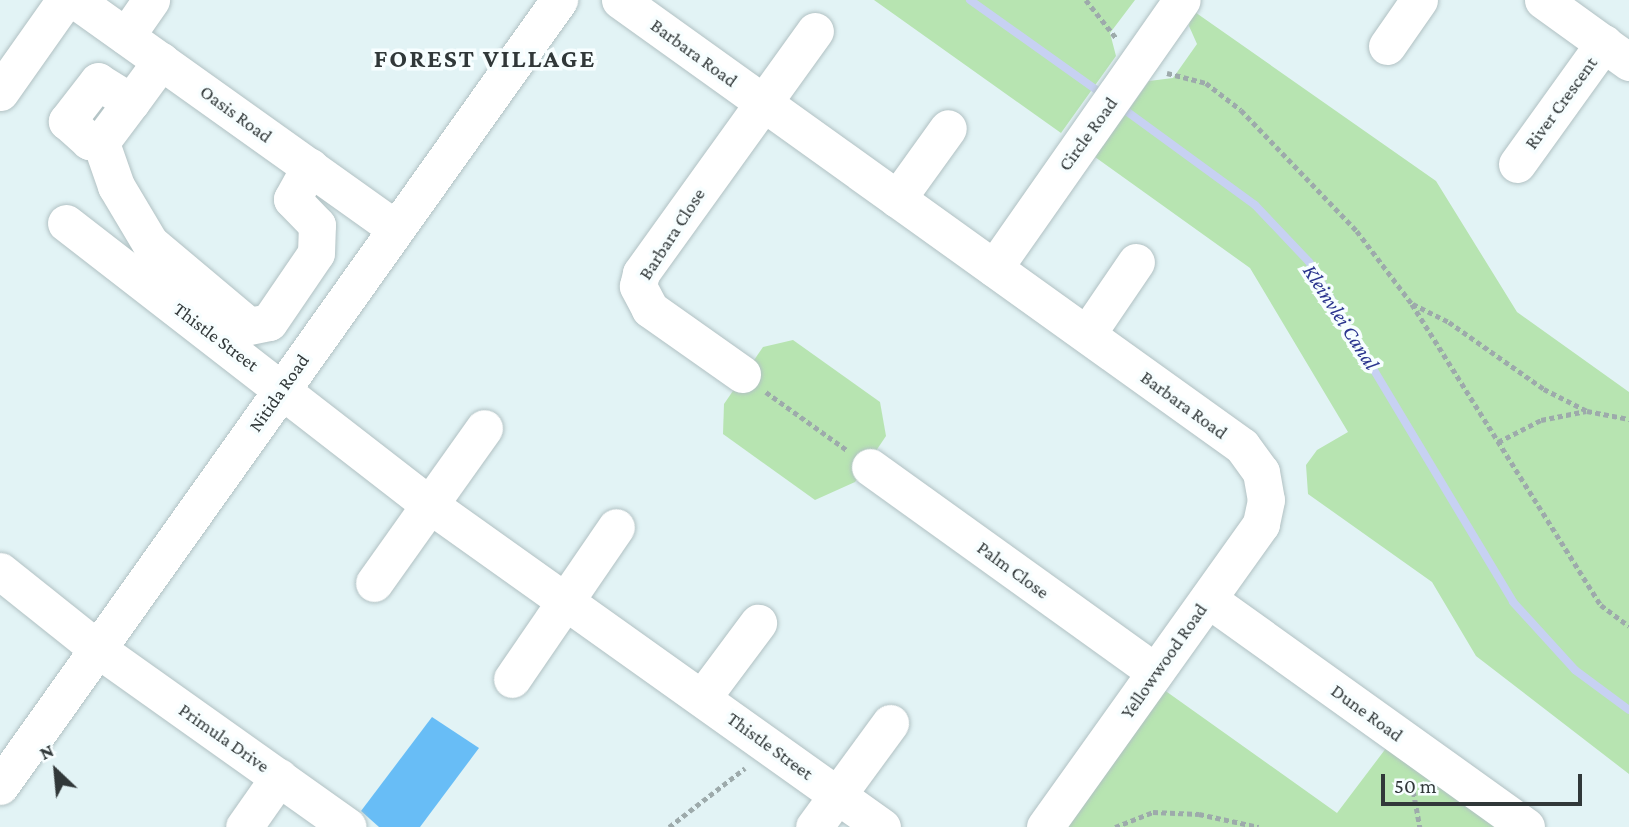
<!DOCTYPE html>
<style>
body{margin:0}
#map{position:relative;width:1629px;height:827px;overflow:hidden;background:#e2f3f5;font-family:"Crimson Pro",serif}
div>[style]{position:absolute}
.green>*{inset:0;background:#b7e4b1}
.stream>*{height:8px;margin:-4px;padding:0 4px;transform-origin:4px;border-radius:4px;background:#c7d1f2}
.building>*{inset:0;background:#68bdf6}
.path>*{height:4.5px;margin-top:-2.25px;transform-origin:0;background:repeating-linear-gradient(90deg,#9daaab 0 5px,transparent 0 8.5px)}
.roads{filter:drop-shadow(0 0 2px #b1c1c3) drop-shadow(0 0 2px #b1c1c3)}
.minor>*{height:37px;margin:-18.5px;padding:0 18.5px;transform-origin:18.5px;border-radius:18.5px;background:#fff}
span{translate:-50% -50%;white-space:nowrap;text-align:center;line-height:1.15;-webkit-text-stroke:7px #f7feff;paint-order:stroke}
.street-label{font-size:19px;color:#313839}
.water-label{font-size:21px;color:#2b358e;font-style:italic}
.district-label{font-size:26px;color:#313839;font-weight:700;letter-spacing:2px}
.north{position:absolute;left:21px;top:736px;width:70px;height:70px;-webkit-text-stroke:5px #f7feff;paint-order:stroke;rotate:334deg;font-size:19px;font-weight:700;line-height:28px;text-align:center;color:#313839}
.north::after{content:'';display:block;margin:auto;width:24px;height:32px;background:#313839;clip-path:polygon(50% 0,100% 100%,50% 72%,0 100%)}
.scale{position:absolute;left:1381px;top:774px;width:201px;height:32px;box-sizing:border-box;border:4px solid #313839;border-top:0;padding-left:9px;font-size:21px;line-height:24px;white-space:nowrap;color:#313839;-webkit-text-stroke:5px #f7feff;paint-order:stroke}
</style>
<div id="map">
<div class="green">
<i style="clip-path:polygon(874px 0,1135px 0,1110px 33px,1116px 56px,1061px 133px)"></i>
<i style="clip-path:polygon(1192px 10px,1436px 181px,1517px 312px,1629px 392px,1629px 774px,1476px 656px,1432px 582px,1308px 494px,1306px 465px,1317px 450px,1348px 432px,1250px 268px,1095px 157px,1149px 81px,1173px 78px,1197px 44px,1189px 26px)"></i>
<i style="clip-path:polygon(793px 340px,880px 402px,886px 436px,855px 482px,815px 500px,723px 434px,724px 404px,763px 347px)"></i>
<i style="clip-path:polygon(1160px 687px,1337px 813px,1396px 735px,1525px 827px,1060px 827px)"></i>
</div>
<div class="stream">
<i style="left:970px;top:0;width:166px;rotate:35.4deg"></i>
<i style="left:1118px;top:105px;width:170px;rotate:36.1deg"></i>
<i style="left:1255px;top:205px;width:79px;rotate:46.5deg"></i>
<i style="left:1309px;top:262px;width:397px;rotate:59deg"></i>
<i style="left:1513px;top:602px;width:92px;rotate:47.6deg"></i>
<i style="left:1575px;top:670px;width:67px;rotate:36.5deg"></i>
</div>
<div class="building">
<i style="clip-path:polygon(432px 717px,479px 748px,420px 827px,379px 827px,361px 811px)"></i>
</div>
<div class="path">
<i style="left:1086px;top:0;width:50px;rotate:51.5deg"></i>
<i style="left:1167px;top:73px;width:40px;rotate:14.4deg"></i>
<i style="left:1206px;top:83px;width:44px;rotate:37.6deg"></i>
<i style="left:1241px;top:110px;width:168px;rotate:46.2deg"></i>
<i style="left:1357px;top:231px;width:91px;rotate:53deg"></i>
<i style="left:1412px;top:304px;width:355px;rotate:57.9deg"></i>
<i style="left:1601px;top:605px;width:35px;rotate:37deg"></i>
<i style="left:1413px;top:304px;width:40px;rotate:26.6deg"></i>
<i style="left:1449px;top:322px;width:116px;rotate:35.2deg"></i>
<i style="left:1544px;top:389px;width:48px;rotate:27.1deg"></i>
<i style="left:1587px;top:411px;width:43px;rotate:10.8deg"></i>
<i style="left:766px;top:392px;width:100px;rotate:35.6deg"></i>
<i style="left:1498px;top:442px;width:48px;rotate:-27.1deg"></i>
<i style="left:1541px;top:420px;width:46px;rotate:-11.3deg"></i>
<i style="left:1412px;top:783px;width:45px;rotate:79.7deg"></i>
<i style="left:669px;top:827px;width:96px;rotate:-37.8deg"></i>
<i style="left:1115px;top:827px;width:41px;rotate:-21.5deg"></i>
<i style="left:1153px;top:812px;width:46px;rotate:2.5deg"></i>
<i style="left:1199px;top:814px;width:61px;rotate:12.2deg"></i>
</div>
<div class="roads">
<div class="minor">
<i style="left:75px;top:0;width:394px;rotate:35.5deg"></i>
<i style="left:620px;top:0;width:765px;rotate:35.64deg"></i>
<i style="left:1242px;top:446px;width:32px;rotate:54deg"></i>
<i style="left:1261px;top:472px;width:28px;rotate:80deg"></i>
<i style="left:1266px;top:500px;width:25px;rotate:102deg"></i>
<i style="left:1261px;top:524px;width:372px;rotate:125.5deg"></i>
<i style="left:1543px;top:0;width:106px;rotate:35.8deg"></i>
<i style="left:126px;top:36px;width:44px;rotate:-55.2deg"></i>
<i style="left:1387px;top:46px;width:56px;rotate:-55.2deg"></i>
<i style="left:0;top:92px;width:113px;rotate:-54.8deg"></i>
<i style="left:131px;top:102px;width:39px;rotate:-148deg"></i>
<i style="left:98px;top:81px;width:51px;rotate:127.8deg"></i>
<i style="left:67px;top:121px;width:30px;rotate:42deg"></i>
<i style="left:89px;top:141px;width:15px;rotate:-11deg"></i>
<i style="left:104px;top:138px;width:45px;rotate:-53.1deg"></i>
<i style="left:131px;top:102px;width:51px;rotate:-53.8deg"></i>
<i style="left:100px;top:140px;width:49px;rotate:70.8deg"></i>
<i style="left:116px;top:186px;width:66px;rotate:59.2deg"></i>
<i style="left:150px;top:243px;width:129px;rotate:40deg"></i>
<i style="left:249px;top:326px;width:20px;rotate:-11deg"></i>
<i style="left:269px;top:322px;width:83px;rotate:-55.7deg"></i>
<i style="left:316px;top:253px;width:28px;rotate:-88deg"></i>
<i style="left:317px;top:225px;width:36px;rotate:-134deg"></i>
<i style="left:292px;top:199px;width:37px;rotate:-61deg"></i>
<i style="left:1517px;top:164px;width:149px;rotate:-54.3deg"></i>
<i style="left:897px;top:199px;width:87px;rotate:-54.3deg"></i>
<i style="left:66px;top:223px;width:460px;rotate:37.8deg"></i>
<i style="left:430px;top:505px;width:555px;rotate:35.47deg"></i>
<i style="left:994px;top:268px;width:327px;rotate:-55deg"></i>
<i style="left:1087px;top:334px;width:87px;rotate:-55.8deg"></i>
<i style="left:742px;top:374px;width:113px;rotate:-144.8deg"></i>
<i style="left:650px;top:309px;width:26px;rotate:-118deg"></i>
<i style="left:638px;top:286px;width:13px;rotate:-77deg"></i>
<i style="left:641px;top:273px;width:298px;rotate:-54.3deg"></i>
<i style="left:870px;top:467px;width:351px;rotate:35.7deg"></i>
<i style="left:0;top:571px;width:127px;rotate:38.6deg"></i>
<i style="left:99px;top:650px;width:305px;rotate:35.4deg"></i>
<i style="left:374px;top:583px;width:190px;rotate:-54.6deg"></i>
<i style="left:1208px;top:599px;width:391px;rotate:35.6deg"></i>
<i style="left:512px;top:679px;width:184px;rotate:-55.6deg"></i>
<i style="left:702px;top:698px;width:94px;rotate:-53.3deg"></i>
<i style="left:0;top:786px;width:965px;rotate:-54.58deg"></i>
<i style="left:244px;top:827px;width:61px;rotate:-55deg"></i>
<i style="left:814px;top:827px;width:129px;rotate:-53.8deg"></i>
</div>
</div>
<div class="street-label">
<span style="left:694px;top:53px;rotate:36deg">Barbara Road</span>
<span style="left:1561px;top:103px;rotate:-54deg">River Crescent</span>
<span style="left:236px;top:114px;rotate:36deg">Oasis Road</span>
<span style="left:1088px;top:134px;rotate:-54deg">Circle Road</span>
<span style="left:672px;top:234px;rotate:-57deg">Barbara Close</span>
<span style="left:216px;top:337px;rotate:37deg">Thistle Street</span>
<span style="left:279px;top:393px;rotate:-55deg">Nitida Road</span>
<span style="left:1184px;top:405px;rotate:36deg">Barbara Road</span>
<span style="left:1013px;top:570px;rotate:36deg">Palm Close</span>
<span style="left:1164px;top:661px;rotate:-55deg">Yellowwood Road</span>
<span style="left:1367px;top:713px;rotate:36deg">Dune Road</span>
<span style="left:224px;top:738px;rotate:35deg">Primula Drive</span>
<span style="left:770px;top:746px;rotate:36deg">Thistle Street</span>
</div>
<div class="water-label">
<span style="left:1341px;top:317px;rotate:57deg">Kleinvlei Canal</span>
</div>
<div class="district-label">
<span style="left:485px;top:59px">FOREST VILLAGE</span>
</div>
<div class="north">N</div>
<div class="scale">50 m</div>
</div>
